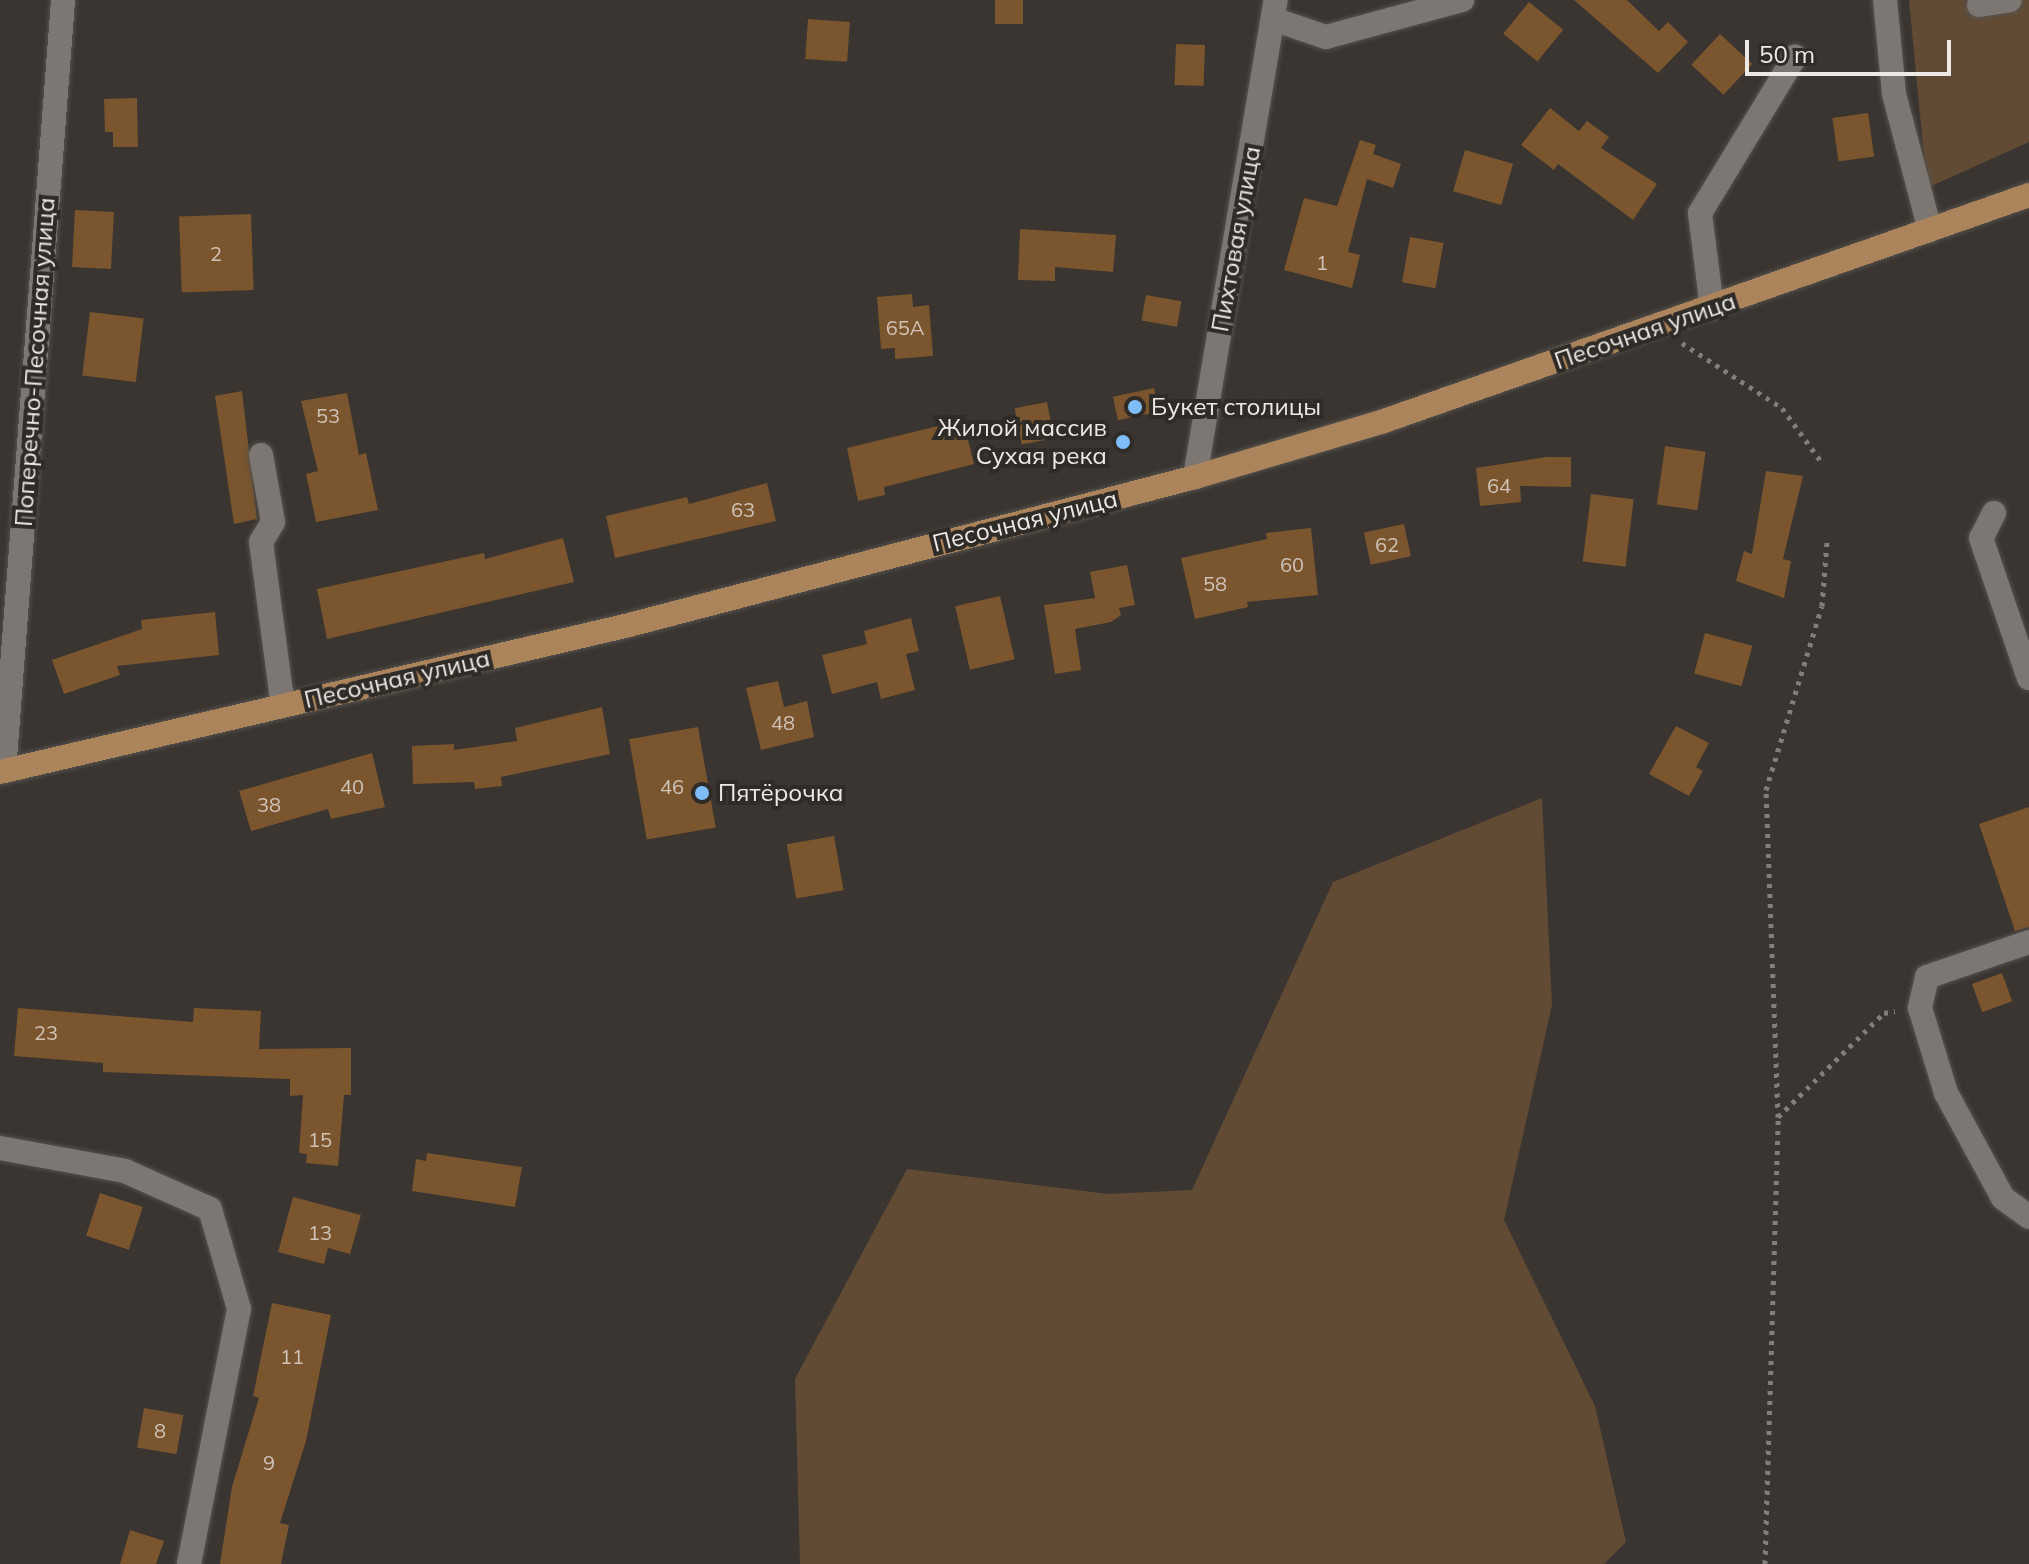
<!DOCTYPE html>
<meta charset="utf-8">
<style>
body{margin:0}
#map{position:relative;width:2029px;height:1564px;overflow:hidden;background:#3a3531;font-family:Mulish,sans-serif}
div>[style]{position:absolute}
.green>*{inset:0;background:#624b34}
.building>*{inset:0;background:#7a552d;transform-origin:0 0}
.path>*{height:5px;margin-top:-2.5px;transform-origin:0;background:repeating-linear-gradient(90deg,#827e7b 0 4px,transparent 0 10px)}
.roads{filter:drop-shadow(0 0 2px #56524e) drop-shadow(0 0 2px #56524e)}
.minor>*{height:24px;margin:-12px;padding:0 12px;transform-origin:12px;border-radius:12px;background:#7c7772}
.major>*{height:24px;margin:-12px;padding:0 12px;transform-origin:12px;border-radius:12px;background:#ab845b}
.dots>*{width:22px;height:22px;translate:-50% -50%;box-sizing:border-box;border:4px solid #2f2b27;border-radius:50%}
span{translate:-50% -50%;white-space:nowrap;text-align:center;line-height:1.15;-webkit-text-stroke:8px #2f2b27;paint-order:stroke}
.number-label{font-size:20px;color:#d0c4b8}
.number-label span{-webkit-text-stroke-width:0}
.street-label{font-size:24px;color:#ece9e6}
.poi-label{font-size:24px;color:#ece9e6}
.left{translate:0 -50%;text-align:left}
.right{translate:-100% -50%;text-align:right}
.scale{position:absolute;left:1745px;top:40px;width:206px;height:36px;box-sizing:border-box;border:4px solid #ece9e6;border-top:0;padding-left:10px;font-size:24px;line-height:28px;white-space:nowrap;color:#ece9e6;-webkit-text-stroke:6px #2f2b27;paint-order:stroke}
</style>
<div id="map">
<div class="green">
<i style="clip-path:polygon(1909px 0,2029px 0,2029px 142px,1927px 188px)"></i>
<i style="clip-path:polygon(1542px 798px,1552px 1005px,1504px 1220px,1595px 1406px,1626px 1542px,1604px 1564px,800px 1564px,795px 1379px,907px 1169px,1108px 1194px,1192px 1190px,1333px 882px)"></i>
</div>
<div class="building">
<i style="left:995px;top:0;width:28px;height:24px"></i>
<i style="clip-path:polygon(1574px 0,1627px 0,1659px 31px,1668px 22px,1688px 42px,1658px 73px)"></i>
<i style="left:1529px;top:2px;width:44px;height:41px;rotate:39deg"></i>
<i style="left:808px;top:19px;width:42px;height:40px;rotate:4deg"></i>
<i style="left:1720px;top:34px;width:44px;height:42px;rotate:43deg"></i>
<i style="left:1176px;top:44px;width:29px;height:41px;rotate:2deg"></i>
<i style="clip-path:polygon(137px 98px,138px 147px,113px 147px,113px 132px,105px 132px,104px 99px)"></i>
<i style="clip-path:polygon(1550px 108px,1579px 131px,1587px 121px,1609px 137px,1601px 148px,1657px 184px,1633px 220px,1558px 164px,1554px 170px,1521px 145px)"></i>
<i style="left:1868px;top:113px;width:44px;height:36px;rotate:82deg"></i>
<i style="clip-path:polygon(1360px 140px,1376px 145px,1373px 154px,1401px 164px,1393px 188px,1367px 179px,1348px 252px,1360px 255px,1352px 288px,1284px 270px,1304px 198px,1337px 206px)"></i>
<i style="left:1465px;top:150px;width:50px;height:43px;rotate:16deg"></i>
<i style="left:75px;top:210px;width:39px;height:57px;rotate:3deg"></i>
<i style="left:251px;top:214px;width:76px;height:72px;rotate:88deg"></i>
<i style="clip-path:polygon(1020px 229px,1116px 235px,1113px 272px,1055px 267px,1055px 281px,1018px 280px)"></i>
<i style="left:1410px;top:237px;width:34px;height:46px;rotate:10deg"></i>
<i style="clip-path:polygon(912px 294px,913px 307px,929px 305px,933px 356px,895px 359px,895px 348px,881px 349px,877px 297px)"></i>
<i style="left:1146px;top:295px;width:36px;height:26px;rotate:10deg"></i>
<i style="left:90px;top:312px;width:54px;height:64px;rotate:7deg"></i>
<i style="left:1154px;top:388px;width:24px;height:42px;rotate:78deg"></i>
<i style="clip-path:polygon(242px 391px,257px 519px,234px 524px,215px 396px)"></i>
<i style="clip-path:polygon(347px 393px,359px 455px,366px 453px,378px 510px,316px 522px,306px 474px,318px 471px,301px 401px)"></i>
<i style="left:1047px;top:402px;width:37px;height:33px;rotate:79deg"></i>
<i style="clip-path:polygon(963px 420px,974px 464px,884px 487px,885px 495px,858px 501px,847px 448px)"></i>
<i style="left:1665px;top:446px;width:41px;height:59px;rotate:8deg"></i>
<i style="clip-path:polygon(1546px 457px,1571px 457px,1571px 487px,1520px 486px,1521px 502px,1480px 506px,1476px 468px)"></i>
<i style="clip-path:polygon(1766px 471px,1803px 476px,1783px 559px,1791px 561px,1784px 598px,1736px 581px,1744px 551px,1752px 554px)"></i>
<i style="clip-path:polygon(767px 483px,776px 521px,615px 558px,606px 516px,687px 497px,689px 504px)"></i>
<i style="left:1591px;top:494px;width:43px;height:68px;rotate:7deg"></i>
<i style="left:1404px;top:524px;width:33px;height:41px;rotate:78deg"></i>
<i style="clip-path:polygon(1311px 528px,1318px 595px,1247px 602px,1248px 607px,1195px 619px,1181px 558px,1267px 539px,1266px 533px)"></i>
<i style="clip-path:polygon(563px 538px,574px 582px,327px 639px,317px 589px,484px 553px,485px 559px)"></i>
<i style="clip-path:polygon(1127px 565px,1135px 605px,1119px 608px,1121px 615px,1111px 622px,1075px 629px,1081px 670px,1055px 674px,1044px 605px,1095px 598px,1090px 572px)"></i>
<i style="left:1000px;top:596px;width:65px;height:46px;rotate:77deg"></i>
<i style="clip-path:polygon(215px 612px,219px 655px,117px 666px,120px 675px,64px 694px,52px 660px,142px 629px,141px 620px)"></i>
<i style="clip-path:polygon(911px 618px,919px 651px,906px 654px,915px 690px,881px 699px,877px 682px,832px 694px,822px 655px,867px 644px,864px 631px)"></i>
<i style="left:1705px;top:633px;width:49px;height:42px;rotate:15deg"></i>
<i style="clip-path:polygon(778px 681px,784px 707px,807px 701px,814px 737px,761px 750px,746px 688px)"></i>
<i style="clip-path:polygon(602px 707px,610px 754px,501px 777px,502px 786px,475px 789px,474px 782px,413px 784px,412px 746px,454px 744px,454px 750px,517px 741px,515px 728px)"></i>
<i style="clip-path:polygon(1676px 726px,1709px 743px,1696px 767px,1703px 771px,1689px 796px,1649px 774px)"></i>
<i style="left:698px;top:727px;width:102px;height:70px;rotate:80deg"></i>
<i style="clip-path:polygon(372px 753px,385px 807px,331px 819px,328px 809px,251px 831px,239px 791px)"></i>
<i style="clip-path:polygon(2029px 807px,2029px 927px,2015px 931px,1979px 824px)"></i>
<i style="left:834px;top:836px;width:55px;height:48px;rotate:80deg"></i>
<i style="left:2002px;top:973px;width:30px;height:32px;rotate:70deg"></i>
<i style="clip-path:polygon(18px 1008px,193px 1022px,194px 1008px,261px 1011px,259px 1049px,351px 1048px,351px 1095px,344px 1095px,338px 1166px,306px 1163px,307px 1154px,299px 1153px,303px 1095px,290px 1096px,290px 1079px,103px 1072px,103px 1063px,14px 1056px)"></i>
<i style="clip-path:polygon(427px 1153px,522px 1167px,515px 1207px,412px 1191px,416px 1159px,426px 1161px)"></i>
<i style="left:100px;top:1193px;width:45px;height:45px;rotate:18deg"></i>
<i style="clip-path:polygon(293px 1197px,361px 1215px,350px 1254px,328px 1248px,324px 1264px,278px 1252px)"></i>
<i style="clip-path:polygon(272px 1303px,331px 1315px,306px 1441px,280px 1523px,289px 1525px,281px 1564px,220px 1564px,232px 1487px,259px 1398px,253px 1396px)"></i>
<i style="left:144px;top:1408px;width:40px;height:40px;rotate:10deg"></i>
<i style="clip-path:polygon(130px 1530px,164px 1541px,156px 1564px,120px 1564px)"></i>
</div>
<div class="path">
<i style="left:1682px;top:343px;width:119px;rotate:33deg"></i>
<i style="left:1782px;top:408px;width:69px;rotate:53.8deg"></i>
<i style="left:1778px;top:1117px;width:327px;rotate:-92.1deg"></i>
<i style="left:1766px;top:790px;width:192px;rotate:-73.1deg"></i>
<i style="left:1822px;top:606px;width:65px;rotate:-85.6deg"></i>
<i style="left:1765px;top:1564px;width:447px;rotate:-88.3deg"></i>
<i style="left:1778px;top:1117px;width:148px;rotate:-44.5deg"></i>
<i style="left:1884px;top:1013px;width:11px;rotate:-10deg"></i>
</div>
<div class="roads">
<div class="minor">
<i style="left:1885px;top:0;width:94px;rotate:84.5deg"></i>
<i style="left:1894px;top:94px;width:141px;rotate:75.2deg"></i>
<i style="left:1979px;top:5px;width:31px;rotate:-9deg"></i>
<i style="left:1273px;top:19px;width:56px;rotate:18.8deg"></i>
<i style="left:1326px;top:37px;width:141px;rotate:-15.2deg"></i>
<i style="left:1712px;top:308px;width:96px;rotate:-97.2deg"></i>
<i style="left:1700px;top:213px;width:183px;rotate:-58.7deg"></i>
<i style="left:261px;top:455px;width:68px;rotate:79.8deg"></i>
<i style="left:273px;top:522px;width:23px;rotate:121deg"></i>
<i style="left:261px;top:542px;width:165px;rotate:82.4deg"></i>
<i style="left:1195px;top:477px;width:484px;rotate:-80.4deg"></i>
<i style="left:1994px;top:513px;width:28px;rotate:117deg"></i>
<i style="left:1981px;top:538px;width:148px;rotate:71.1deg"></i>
<i style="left:4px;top:771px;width:773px;rotate:-85.62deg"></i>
<i style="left:2029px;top:942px;width:108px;rotate:161.1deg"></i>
<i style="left:1927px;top:977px;width:32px;rotate:103deg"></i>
<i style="left:1920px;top:1008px;width:89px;rotate:73deg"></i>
<i style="left:1946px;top:1093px;width:119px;rotate:61.5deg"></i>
<i style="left:2003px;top:1198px;width:32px;rotate:36deg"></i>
<i style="left:0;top:1148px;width:127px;rotate:10.4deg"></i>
<i style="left:125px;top:1171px;width:93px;rotate:24.1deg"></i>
<i style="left:210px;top:1209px;width:104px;rotate:73.8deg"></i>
<i style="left:239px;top:1309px;width:260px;rotate:101.1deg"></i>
</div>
<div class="major">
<i style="left:0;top:772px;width:646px;rotate:-13.15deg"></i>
<i style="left:629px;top:625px;width:585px;rotate:-14.65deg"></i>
<i style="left:1195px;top:477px;width:197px;rotate:-16.5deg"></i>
<i style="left:1384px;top:421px;width:683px;rotate:-19.31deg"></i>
</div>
</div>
<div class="dots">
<i style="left:1135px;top:407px;background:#7fbdfa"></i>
<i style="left:1123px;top:442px;background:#7fbdfa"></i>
<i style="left:702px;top:793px;background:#7fbdfa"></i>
</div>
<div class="number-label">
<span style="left:216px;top:253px">2</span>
<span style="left:1322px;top:262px">1</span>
<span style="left:905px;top:327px">65А</span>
<span style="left:328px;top:415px">53</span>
<span style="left:1499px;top:485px">64</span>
<span style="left:743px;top:509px">63</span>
<span style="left:1387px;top:544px">62</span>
<span style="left:1292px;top:564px">60</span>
<span style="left:1215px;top:583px">58</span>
<span style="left:783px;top:722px">48</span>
<span style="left:352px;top:786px">40</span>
<span style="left:672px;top:786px">46</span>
<span style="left:269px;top:804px">38</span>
<span style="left:46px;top:1032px">23</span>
<span style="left:320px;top:1139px">15</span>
<span style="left:320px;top:1232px">13</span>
<span style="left:292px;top:1356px">11</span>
<span style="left:160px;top:1430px">8</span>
<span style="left:269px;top:1462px">9</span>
</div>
<div class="street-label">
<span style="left:1236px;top:239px;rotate:-80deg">Пихтовая улица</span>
<span style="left:1645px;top:331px;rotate:-19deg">Песочная улица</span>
<span style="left:35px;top:362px;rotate:-86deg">Поперечно-Песочная улица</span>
<span style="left:1025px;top:521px;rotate:-14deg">Песочная улица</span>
<span style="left:397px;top:679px;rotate:-13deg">Песочная улица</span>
</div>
<div class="poi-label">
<span class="left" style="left:1151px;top:407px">Букет столицы</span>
<span class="right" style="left:1107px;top:442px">Жилой массив<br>Сухая река</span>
<span class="left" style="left:718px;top:793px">Пятёрочка</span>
</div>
<div class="scale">50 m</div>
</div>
